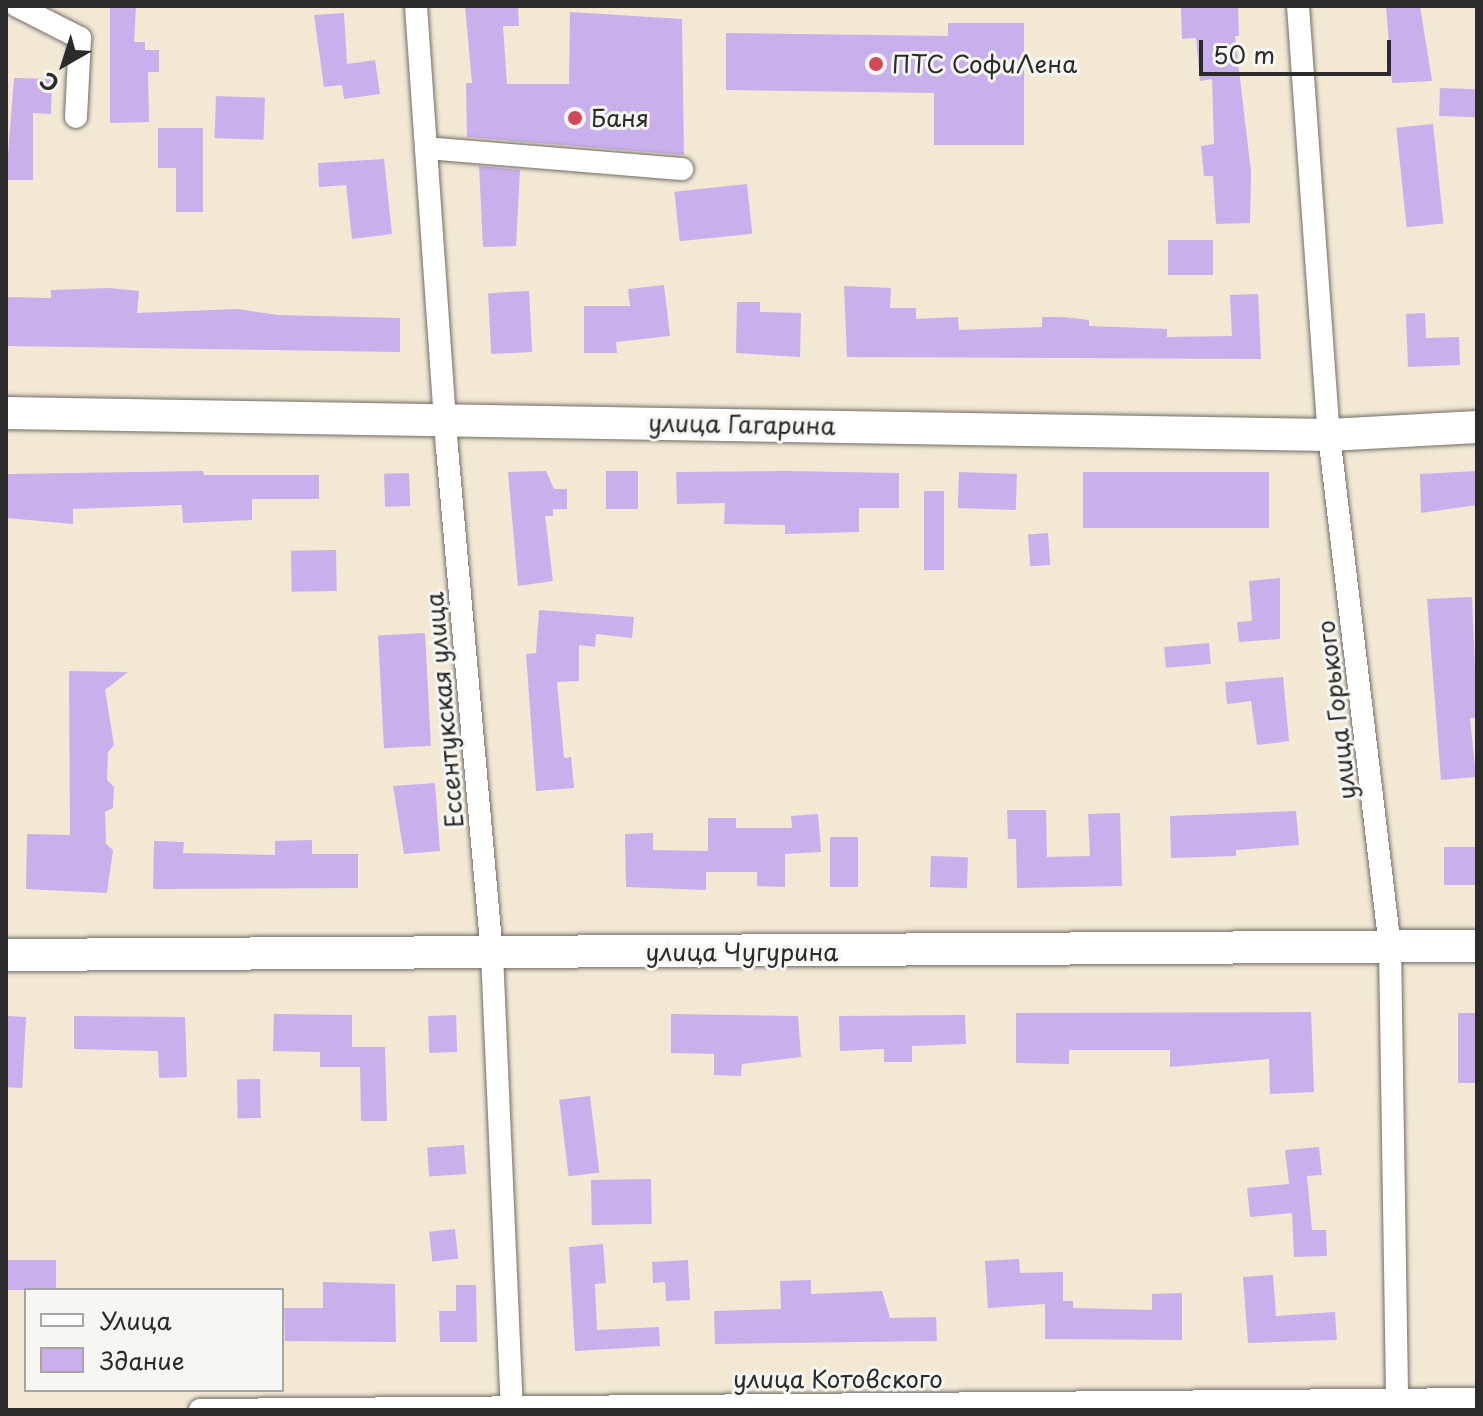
<!DOCTYPE html>
<meta charset="utf-8">
<style>
body{margin:0}
#map{position:relative;width:1483px;height:1416px;overflow:hidden;background:#f2e8d4;font-family:"Playpen Sans",sans-serif}
div>[style]{position:absolute}
.building>*{inset:0;background:#c9b0ed;transform-origin:0 0}
.roads{filter:drop-shadow(0 0 2px #716d66) drop-shadow(0 0 2px #716d66)}
.street>*{height:22px;margin:-11px;padding:0 11px;transform-origin:11px;border-radius:11px;background:#fff}
.secondary>*{height:32px;margin:-16px;padding:0 16px;transform-origin:16px;border-radius:16px;background:#fff}
.dots>*{width:22px;height:22px;translate:-50% -50%;box-sizing:border-box;border:4px solid #f6f6f2;border-radius:50%}
span{translate:-50% -50%;white-space:nowrap;text-align:center;line-height:1.15;-webkit-text-stroke:6px #f6f6f2;paint-order:stroke}
.poi-label{font-size:24px;color:#2b2b2b}
.left{translate:0 -50%;text-align:left}
.street-label{font-size:24px;color:#2b2b2b}
.frame{position:absolute;inset:0;border:8px solid #2b2b2b;pointer-events:none}
.legend{position:absolute;left:24px;top:1288px;width:260px;height:104px;box-sizing:border-box;background:#f6f6f2;border:2px solid #a5a5a2;margin:0;padding:10px 14px;list-style:none;font-size:24px;color:#2b2b2b}
.legend li{display:flex;align-items:center;gap:16px;height:40px}
.legend b{width:40px;border:2px solid #a5a5a2}
.north{position:absolute;left:24px;top:24px;width:80px;height:80px;-webkit-text-stroke:6px #f6f6f2;paint-order:stroke;rotate:219deg;font-size:22px;font-weight:700;line-height:32px;text-align:center;color:#2b2b2b}
.north::after{content:'';display:block;margin:auto;width:28px;height:36px;background:#2b2b2b;clip-path:polygon(50% 0,100% 100%,50% 72%,0 100%)}
.scale{position:absolute;left:1199px;top:40px;width:192px;height:36px;box-sizing:border-box;border:4px solid #2b2b2b;border-top:0;padding-left:10px;font-size:24px;line-height:28px;white-space:nowrap;color:#2b2b2b;-webkit-text-stroke:6px #f6f6f2;paint-order:stroke}
</style>
<div id="map">
<div class="building">
<i style="clip-path:polygon(110px 6px,136px 6px,134px 42px,145px 42px,145px 50px,159px 50px,159px 72px,148px 72px,149px 122px,110px 123px)"></i>
<i style="clip-path:polygon(465px 6px,518px 6px,519px 26px,503px 26px,507px 84px,569px 84px,570px 12px,682px 19px,684px 155px,467px 137px,466px 83px,472px 83px)"></i>
<i style="clip-path:polygon(1181px 6px,1238px 6px,1239px 36px,1235px 36px,1251px 172px,1250px 223px,1216px 224px,1213px 176px,1204px 176px,1201px 146px,1214px 144px,1212px 79px,1200px 81px,1196px 38px,1182px 39px)"></i>
<i style="clip-path:polygon(1386px 6px,1420px 6px,1432px 81px,1392px 83px)"></i>
<i style="clip-path:polygon(344px 13px,347px 64px,375px 60px,380px 94px,344px 99px,342px 85px,324px 87px,314px 15px)"></i>
<i style="clip-path:polygon(948px 23px,1024px 23px,1024px 145px,934px 145px,934px 93px,726px 90px,726px 33px,948px 36px)"></i>
<i style="clip-path:polygon(14px 78px,52px 79px,51px 114px,33px 113px,33px 180px,6px 180px)"></i>
<i style="left:1440px;top:88px;width:37px;height:28px;rotate:2deg"></i>
<i style="left:216px;top:96px;width:49px;height:42px;rotate:2deg"></i>
<i style="left:1433px;top:124px;width:100px;height:37px;rotate:84deg"></i>
<i style="clip-path:polygon(158px 128px,203px 128px,203px 212px,176px 212px,176px 168px,158px 168px)"></i>
<i style="clip-path:polygon(384px 159px,392px 234px,352px 239px,346px 185px,319px 187px,318px 163px)"></i>
<i style="clip-path:polygon(479px 166px,520px 170px,516px 246px,483px 247px)"></i>
<i style="left:747px;top:184px;width:50px;height:73px;rotate:84deg"></i>
<i style="left:1213px;top:240px;width:35px;height:45px;rotate:90deg"></i>
<i style="clip-path:polygon(664px 285px,670px 336px,616px 342px,617px 353px,584px 353px,584px 306px,630px 306px,628px 289px)"></i>
<i style="clip-path:polygon(844px 286px,891px 288px,890px 308px,916px 308px,916px 319px,958px 317px,959px 330px,1042px 327px,1042px 317px,1062px 317px,1089px 320px,1089px 326px,1167px 329px,1167px 337px,1232px 336px,1230px 295px,1258px 294px,1261px 359px,847px 357px)"></i>
<i style="clip-path:polygon(109px 288px,139px 291px,137px 313px,237px 309px,278px 315px,400px 318px,400px 352px,6px 346px,6px 297px,51px 298px,51px 290px)"></i>
<i style="left:529px;top:291px;width:61px;height:41px;rotate:87deg"></i>
<i style="clip-path:polygon(737px 302px,760px 302px,760px 312px,801px 313px,800px 357px,736px 353px)"></i>
<i style="clip-path:polygon(1425px 313px,1426px 338px,1459px 337px,1460px 365px,1408px 367px,1406px 314px)"></i>
<i style="clip-path:polygon(203px 471px,204px 475px,319px 475px,319px 499px,252px 499px,252px 520px,183px 523px,182px 505px,73px 509px,73px 524px,6px 518px,7px 474px)"></i>
<i style="clip-path:polygon(546px 471px,554px 489px,567px 489px,567px 509px,553px 509px,553px 516px,545px 516px,553px 581px,518px 586px,508px 472px)"></i>
<i style="left:606px;top:471px;width:32px;height:38px"></i>
<i style="clip-path:polygon(784px 471px,899px 473px,899px 508px,859px 508px,859px 532px,785px 534px,785px 525px,724px 524px,725px 503px,677px 504px,676px 472px)"></i>
<i style="clip-path:polygon(1477px 471px,1477px 505px,1421px 513px,1420px 474px)"></i>
<i style="left:959px;top:472px;width:58px;height:36px;rotate:2deg"></i>
<i style="left:1083px;top:472px;width:186px;height:56px"></i>
<i style="left:409px;top:473px;width:33px;height:25px;rotate:88deg"></i>
<i style="left:924px;top:491px;width:20px;height:79px"></i>
<i style="left:1048px;top:533px;width:32px;height:20px;rotate:86deg"></i>
<i style="left:336px;top:550px;width:41px;height:45px;rotate:89deg"></i>
<i style="clip-path:polygon(1280px 578px,1280px 639px,1239px 642px,1237px 622px,1252px 621px,1249px 581px)"></i>
<i style="clip-path:polygon(1472px 597px,1477px 718px,1470px 718px,1476px 777px,1441px 780px,1427px 599px)"></i>
<i style="clip-path:polygon(539px 610px,634px 617px,632px 638px,596px 634px,595px 647px,579px 645px,579px 681px,557px 682px,564px 758px,571px 757px,574px 788px,536px 791px,526px 654px,536px 653px)"></i>
<i style="left:425px;top:633px;width:113px;height:47px;rotate:87deg"></i>
<i style="left:1209px;top:643px;width:21px;height:45px;rotate:85deg"></i>
<i style="clip-path:polygon(69px 671px,128px 672px,105px 690px,114px 745px,108px 752px,107px 780px,114px 787px,113px 808px,105px 812px,106px 844px,113px 850px,107px 893px,26px 889px,27px 834px,70px 835px)"></i>
<i style="clip-path:polygon(1283px 677px,1289px 741px,1257px 745px,1251px 701px,1227px 704px,1225px 682px)"></i>
<i style="clip-path:polygon(435px 783px,440px 851px,404px 854px,393px 786px)"></i>
<i style="clip-path:polygon(1007px 810px,1046px 810px,1047px 857px,1090px 856px,1088px 814px,1120px 813px,1122px 886px,1017px 888px,1016px 839px,1008px 839px)"></i>
<i style="clip-path:polygon(1296px 811px,1299px 845px,1236px 850px,1236px 856px,1171px 858px,1170px 816px)"></i>
<i style="clip-path:polygon(818px 814px,821px 852px,785px 854px,785px 887px,757px 886px,757px 872px,706px 872px,706px 890px,626px 887px,625px 834px,653px 833px,653px 850px,708px 851px,708px 818px,736px 818px,736px 828px,792px 828px,791px 816px)"></i>
<i style="left:830px;top:837px;width:28px;height:50px"></i>
<i style="clip-path:polygon(312px 840px,312px 854px,358px 854px,358px 888px,153px 889px,154px 841px,184px 842px,183px 853px,275px 855px,275px 841px)"></i>
<i style="left:1477px;top:847px;width:38px;height:33px;rotate:90deg"></i>
<i style="left:931px;top:856px;width:37px;height:31px;rotate:2deg"></i>
<i style="clip-path:polygon(1311px 1012px,1314px 1092px,1270px 1094px,1269px 1059px,1170px 1067px,1170px 1050px,1069px 1050px,1069px 1064px,1016px 1063px,1016px 1013px)"></i>
<i style="left:1458px;top:1013px;width:19px;height:70px"></i>
<i style="clip-path:polygon(274px 1014px,352px 1015px,352px 1047px,385px 1047px,387px 1121px,361px 1121px,360px 1067px,320px 1067px,320px 1052px,273px 1051px)"></i>
<i style="clip-path:polygon(671px 1014px,798px 1016px,801px 1057px,742px 1064px,741px 1076px,714px 1075px,714px 1054px,671px 1053px)"></i>
<i style="left:456px;top:1015px;width:37px;height:28px;rotate:88deg"></i>
<i style="clip-path:polygon(965px 1015px,966px 1044px,912px 1046px,912px 1062px,884px 1062px,884px 1049px,840px 1051px,839px 1016px)"></i>
<i style="left:6px;top:1016px;width:20px;height:71px;rotate:3deg"></i>
<i style="clip-path:polygon(74px 1016px,185px 1017px,187px 1077px,159px 1078px,158px 1051px,74px 1049px)"></i>
<i style="left:260px;top:1079px;width:39px;height:23px;rotate:89deg"></i>
<i style="left:590px;top:1096px;width:77px;height:31px;rotate:83deg"></i>
<i style="left:464px;top:1145px;width:29px;height:37px;rotate:86deg"></i>
<i style="clip-path:polygon(1319px 1147px,1322px 1175px,1307px 1176px,1312px 1230px,1326px 1230px,1327px 1256px,1294px 1257px,1292px 1213px,1250px 1217px,1247px 1188px,1289px 1184px,1285px 1150px)"></i>
<i style="left:651px;top:1179px;width:45px;height:60px;rotate:89deg"></i>
<i style="left:455px;top:1229px;width:30px;height:26px;rotate:84deg"></i>
<i style="clip-path:polygon(603px 1244px,606px 1283px,595px 1284px,597px 1330px,659px 1327px,660px 1346px,575px 1351px,569px 1247px)"></i>
<i style="clip-path:polygon(1019px 1259px,1020px 1273px,1063px 1272px,1063px 1301px,1073px 1301px,1073px 1308px,1152px 1310px,1152px 1294px,1182px 1293px,1182px 1340px,1045px 1339px,1045px 1304px,988px 1308px,985px 1261px)"></i>
<i style="left:6px;top:1260px;width:50px;height:30px"></i>
<i style="clip-path:polygon(688px 1260px,690px 1300px,666px 1301px,665px 1282px,653px 1283px,652px 1262px)"></i>
<i style="clip-path:polygon(1273px 1275px,1276px 1316px,1335px 1312px,1337px 1340px,1248px 1343px,1243px 1277px)"></i>
<i style="clip-path:polygon(811px 1280px,811px 1294px,882px 1291px,890px 1318px,936px 1317px,937px 1341px,715px 1344px,714px 1311px,781px 1309px,780px 1281px)"></i>
<i style="clip-path:polygon(323px 1282px,395px 1284px,396px 1342px,285px 1341px,284px 1308px,323px 1308px)"></i>
<i style="clip-path:polygon(456px 1285px,476px 1285px,477px 1342px,440px 1342px,439px 1311px,456px 1311px)"></i>
</div>
<div class="roads">
<div class="street">
<i style="left:17px;top:6px;width:71px;rotate:26.9deg"></i>
<i style="left:80px;top:38px;width:79px;rotate:92.9deg"></i>
<i style="left:416px;top:6px;width:443px;rotate:86deg"></i>
<i style="left:447px;top:448px;width:508px;rotate:84.92deg"></i>
<i style="left:492px;top:954px;width:456px;rotate:87.5deg"></i>
<i style="left:1298px;top:6px;width:430px;rotate:85.9deg"></i>
<i style="left:1329px;top:435px;width:516px;rotate:83.21deg"></i>
<i style="left:1390px;top:947px;width:463px;rotate:89.1deg"></i>
<i style="left:426px;top:148px;width:257px;rotate:4.7deg"></i>
<i style="left:200px;top:1410px;width:1277px;rotate:-0.49deg"></i>
</div>
<div class="secondary">
<i style="left:6px;top:413px;width:1323px;rotate:0.95deg"></i>
<i style="left:1329px;top:435px;width:148px;rotate:-3.1deg"></i>
<i style="left:6px;top:955px;width:1471px;rotate:-0.35deg"></i>
</div>
</div>
<div class="dots">
<i style="left:876px;top:64px;background:#d1495b"></i>
<i style="left:575px;top:118px;background:#d1495b"></i>
</div>
<div class="poi-label">
<span class="left" style="left:892px;top:64px">ПТС СофиЛена</span>
<span class="left" style="left:591px;top:118px">Баня</span>
</div>
<div class="street-label">
<span style="left:742px;top:424px;rotate:1deg">улица Гагарина</span>
<span style="left:444px;top:710px;rotate:-95deg">Ессентукская улица</span>
<span style="left:1336px;top:710px;rotate:-97deg">улица Горького</span>
<span style="left:742px;top:952px">улица Чугурина</span>
<span style="left:838px;top:1379px">улица Котовского</span>
</div>
<div class="frame"></div>
<ul class="legend">
<li><b style="height:10px;background:#fff"></b>Улица</li>
<li><b style="height:22px;background:#c9b0ed"></b>Здание</li>
</ul>
<div class="north">С</div>
<div class="scale">50 m</div>
</div>
